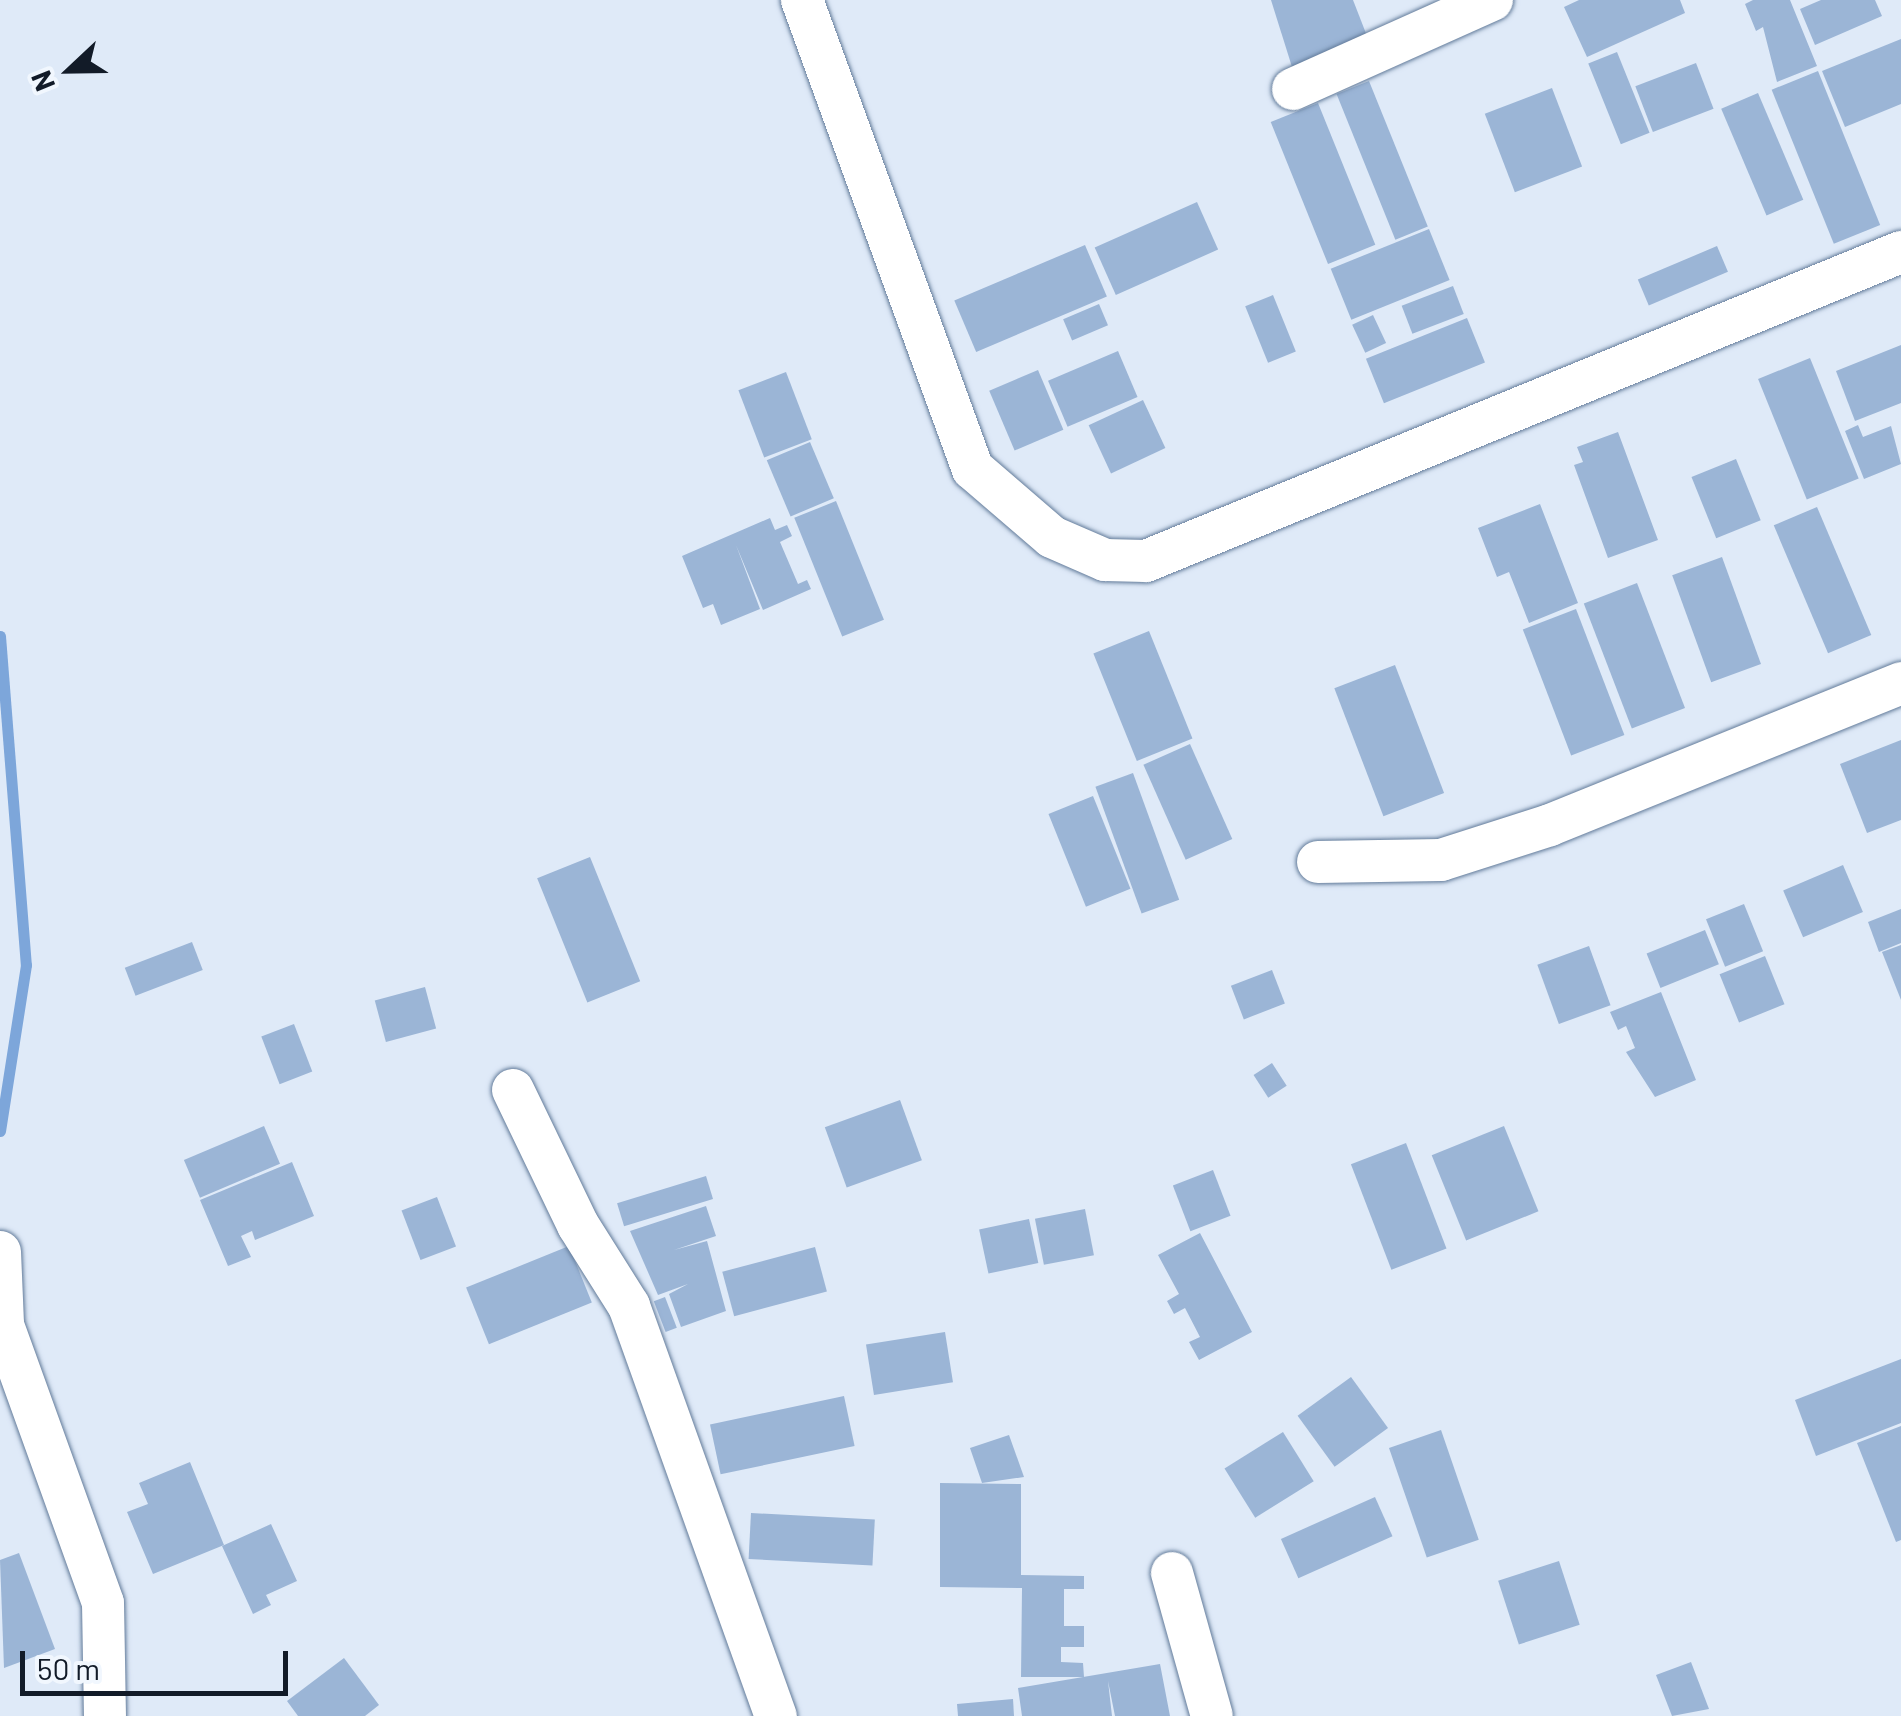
<!DOCTYPE html>
<style>
body{margin:0}
#map{position:relative;width:1901px;height:1716px;overflow:hidden;background:#dfeaf8;font-family:Barlow,sans-serif}
div>[style]{position:absolute}
.stream>*{height:11px;margin:-5.5px;padding:0 5.5px;transform-origin:5.5px;border-radius:5.5px;background:#7da6da}
.building>*{inset:0;background:#9bb5d6;transform-origin:0 0}
.roads{filter:drop-shadow(0 0 2px #627b9a) drop-shadow(0 0 2px #627b9a)}
.minor>*{height:42px;margin:-21px;padding:0 21px;transform-origin:21px;border-radius:21px;background:#fff}
span{translate:-50% -50%;white-space:nowrap;text-align:center;line-height:1.15;-webkit-text-stroke:8px #f1f7fe;paint-order:stroke}
.north{position:absolute;left:20px;top:20px;width:100px;height:100px;-webkit-text-stroke:8px #f1f7fe;paint-order:stroke;rotate:248deg;font-size:28px;font-weight:700;line-height:40px;text-align:center;color:#121b28}
.north::after{content:'';display:block;margin:auto;width:35px;height:45px;background:#121b28;clip-path:polygon(50% 0,100% 100%,50% 72%,0 100%)}
.scale{position:absolute;left:20px;top:1651px;width:268px;height:45px;box-sizing:border-box;border:5px solid #121b28;border-top:0;padding-left:12px;font-size:30px;line-height:35px;white-space:nowrap;color:#121b28;-webkit-text-stroke:8px #f1f7fe;paint-order:stroke}
</style>
<div id="map">
<div class="stream">
<i style="left:0;top:636px;width:330px;rotate:85.5deg"></i>
<i style="left:26px;top:965px;width:168px;rotate:98.9deg"></i>
</div>
<div class="building">
<i style="clip-path:polygon(1271px 0,1353px 0,1367px 36px,1292px 67px)"></i>
<i style="clip-path:polygon(1579px 0,1680px 0,1685px 13px,1587px 57px,1564px 7px)"></i>
<i style="clip-path:polygon(1753px 0,1790px 0,1817px 66px,1777px 82px,1763px 27px,1756px 31px,1745px 4px)"></i>
<i style="clip-path:polygon(1821px 0,1875px 0,1882px 16px,1815px 45px,1800px 9px)"></i>
<i style="clip-path:polygon(1901px 39px,1901px 104px,1845px 127px,1822px 71px)"></i>
<i style="left:1617px;top:52px;width:87px;height:31px;rotate:68deg"></i>
<i style="left:1696px;top:63px;width:49px;height:65px;rotate:69deg"></i>
<i style="left:1818px;top:71px;width:166px;height:50px;rotate:68deg"></i>
<i style="left:1369px;top:81px;width:157px;height:35px;rotate:68deg"></i>
<i style="left:1552px;top:88px;width:84px;height:72px;rotate:69deg"></i>
<i style="left:1758px;top:93px;width:116px;height:40px;rotate:67deg"></i>
<i style="left:1318px;top:103px;width:153px;height:51px;rotate:68deg"></i>
<i style="left:1197px;top:202px;width:52px;height:112px;rotate:66deg"></i>
<i style="left:1429px;top:229px;width:55px;height:106px;rotate:68deg"></i>
<i style="left:1085px;top:245px;width:56px;height:142px;rotate:67deg"></i>
<i style="left:1717px;top:246px;width:28px;height:86px;rotate:67deg"></i>
<i style="left:1453px;top:286px;width:30px;height:55px;rotate:69deg"></i>
<i style="left:1273px;top:295px;width:61px;height:30px;rotate:68deg"></i>
<i style="left:1099px;top:304px;width:23px;height:39px;rotate:67deg"></i>
<i style="left:1373px;top:315px;width:31px;height:23px;rotate:65deg"></i>
<i style="left:1467px;top:318px;width:48px;height:109px;rotate:68deg"></i>
<i style="clip-path:polygon(1901px 345px,1901px 403px,1855px 421px,1836px 371px)"></i>
<i style="left:1118px;top:351px;width:50px;height:76px;rotate:67deg"></i>
<i style="left:1810px;top:358px;width:130px;height:56px;rotate:68deg"></i>
<i style="left:1038px;top:370px;width:65px;height:53px;rotate:67deg"></i>
<i style="left:786px;top:372px;width:72px;height:51px;rotate:69deg"></i>
<i style="left:1143px;top:400px;width:53px;height:60px;rotate:65deg"></i>
<i style="clip-path:polygon(1858px 425px,1863px 437px,1891px 426px,1901px 464px,1864px 479px,1845px 431px)"></i>
<i style="clip-path:polygon(1618px 432px,1658px 540px,1608px 558px,1574px 465px,1583px 462px,1577px 447px)"></i>
<i style="left:810px;top:442px;width:61px;height:47px;rotate:67deg"></i>
<i style="left:1736px;top:459px;width:66px;height:48px;rotate:68deg"></i>
<i style="left:836px;top:501px;width:128px;height:45px;rotate:68deg"></i>
<i style="clip-path:polygon(1540px 504px,1578px 603px,1529px 623px,1509px 572px,1497px 577px,1478px 528px)"></i>
<i style="left:1817px;top:507px;width:139px;height:47px;rotate:67deg"></i>
<i style="clip-path:polygon(770px 518px,775px 530px,787px 525px,792px 536px,780px 542px,798px 584px,807px 580px,811px 589px,763px 610px,736px 545px,760px 609px,721px 625px,713px 604px,703px 608px,682px 556px)"></i>
<i style="left:1722px;top:557px;width:114px;height:53px;rotate:70deg"></i>
<i style="left:1637px;top:583px;width:134px;height:57px;rotate:69deg"></i>
<i style="left:1576px;top:609px;width:135px;height:57px;rotate:69deg"></i>
<i style="left:1149px;top:631px;width:116px;height:60px;rotate:68deg"></i>
<i style="left:1395px;top:665px;width:137px;height:65px;rotate:69deg"></i>
<i style="clip-path:polygon(1901px 740px,1901px 820px,1867px 833px,1840px 764px)"></i>
<i style="left:1190px;top:744px;width:104px;height:51px;rotate:66deg"></i>
<i style="left:1133px;top:773px;width:135px;height:40px;rotate:70deg"></i>
<i style="left:1093px;top:796px;width:100px;height:48px;rotate:68deg"></i>
<i style="left:590px;top:857px;width:134px;height:57px;rotate:68deg"></i>
<i style="left:1843px;top:865px;width:51px;height:65px;rotate:67deg"></i>
<i style="left:1744px;top:904px;width:51px;height:41px;rotate:68deg"></i>
<i style="clip-path:polygon(1901px 909px,1901px 943px,1879px 952px,1868px 922px)"></i>
<i style="left:1705px;top:930px;width:37px;height:63px;rotate:68deg"></i>
<i style="left:192px;top:942px;width:30px;height:72px;rotate:69deg"></i>
<i style="clip-path:polygon(1901px 945px,1901px 1000px,1882px 952px)"></i>
<i style="left:1589px;top:946px;width:63px;height:55px;rotate:70deg"></i>
<i style="left:1765px;top:956px;width:52px;height:49px;rotate:68deg"></i>
<i style="left:1272px;top:970px;width:36px;height:44px;rotate:69deg"></i>
<i style="left:425px;top:987px;width:43px;height:52px;rotate:75deg"></i>
<i style="clip-path:polygon(1661px 992px,1696px 1080px,1655px 1097px,1626px 1052px,1635px 1048px,1626px 1026px,1618px 1030px,1610px 1012px)"></i>
<i style="left:294px;top:1024px;width:51px;height:35px;rotate:69deg"></i>
<i style="left:1272px;top:1063px;width:27px;height:22px;rotate:57deg"></i>
<i style="left:900px;top:1100px;width:64px;height:80px;rotate:70deg"></i>
<i style="left:264px;top:1126px;width:41px;height:87px;rotate:67deg"></i>
<i style="left:1504px;top:1126px;width:92px;height:78px;rotate:68deg"></i>
<i style="left:1406px;top:1143px;width:113px;height:59px;rotate:69deg"></i>
<i style="clip-path:polygon(292px 1162px,314px 1216px,255px 1240px,252px 1231px,241px 1236px,251px 1257px,228px 1266px,200px 1200px)"></i>
<i style="left:1213px;top:1170px;width:49px;height:43px;rotate:69deg"></i>
<i style="left:706px;top:1176px;width:24px;height:93px;rotate:73deg"></i>
<i style="left:437px;top:1197px;width:53px;height:38px;rotate:69deg"></i>
<i style="clip-path:polygon(706px 1206px,716px 1236px,674px 1250px,707px 1241px,726px 1311px,681px 1327px,669px 1294px,688px 1284px,658px 1295px,630px 1231px)"></i>
<i style="left:1085px;top:1209px;width:47px;height:51px;rotate:79deg"></i>
<i style="left:1029px;top:1219px;width:45px;height:51px;rotate:78deg"></i>
<i style="clip-path:polygon(1200px 1233px,1252px 1332px,1199px 1360px,1189px 1342px,1200px 1337px,1185px 1308px,1174px 1314px,1167px 1301px,1179px 1294px,1158px 1255px)"></i>
<i style="left:569px;top:1246px;width:61px;height:111px;rotate:68deg"></i>
<i style="left:815px;top:1247px;width:46px;height:96px;rotate:75deg"></i>
<i style="left:665px;top:1297px;width:33px;height:12px;rotate:69deg"></i>
<i style="left:945px;top:1332px;width:51px;height:80px;rotate:81deg"></i>
<i style="clip-path:polygon(1901px 1359px,1901px 1423px,1816px 1456px,1795px 1400px)"></i>
<i style="left:1351px;top:1377px;width:63px;height:66px;rotate:54deg"></i>
<i style="left:844px;top:1396px;width:51px;height:137px;rotate:78deg"></i>
<i style="clip-path:polygon(1901px 1426px,1901px 1540px,1896px 1542px,1857px 1443px)"></i>
<i style="left:1441px;top:1430px;width:116px;height:55px;rotate:71deg"></i>
<i style="left:1283px;top:1432px;width:58px;height:69px;rotate:58deg"></i>
<i style="clip-path:polygon(1009px 1435px,1024px 1477px,982px 1483px,970px 1448px)"></i>
<i style="clip-path:polygon(190px 1462px,224px 1545px,153px 1574px,127px 1512px,148px 1504px,139px 1483px)"></i>
<i style="clip-path:polygon(940px 1483px,1021px 1484px,1021px 1575px,1084px 1576px,1084px 1589px,1064px 1589px,1064px 1626px,1084px 1626px,1084px 1647px,1061px 1647px,1061px 1662px,1083px 1663px,1084px 1677px,1021px 1677px,1022px 1588px,940px 1587px)"></i>
<i style="left:1375px;top:1497px;width:43px;height:103px;rotate:66deg"></i>
<i style="left:751px;top:1513px;width:124px;height:46px;rotate:3deg"></i>
<i style="clip-path:polygon(271px 1524px,297px 1581px,266px 1595px,271px 1605px,253px 1614px,222px 1546px)"></i>
<i style="clip-path:polygon(19px 1553px,55px 1649px,4px 1668px,0 1560px)"></i>
<i style="left:1559px;top:1561px;width:67px;height:64px;rotate:72deg"></i>
<i style="clip-path:polygon(344px 1658px,379px 1705px,365px 1716px,298px 1716px,287px 1701px)"></i>
<i style="clip-path:polygon(1691px 1662px,1709px 1709px,1672px 1716px,1656px 1675px)"></i>
<i style="clip-path:polygon(1160px 1664px,1170px 1716px,1115px 1716px,1108px 1681px,1112px 1716px,1022px 1716px,1018px 1688px)"></i>
<i style="clip-path:polygon(1013px 1699px,1014px 1716px,958px 1716px,957px 1704px)"></i>
</div>
<div class="roads">
<div class="minor">
<i style="left:802px;top:0;width:499px;rotate:70deg"></i>
<i style="left:973px;top:469px;width:104px;rotate:40.7deg"></i>
<i style="left:1052px;top:537px;width:58px;rotate:23.5deg"></i>
<i style="left:1105px;top:560px;width:41px;rotate:1.4deg"></i>
<i style="left:1146px;top:561px;width:816px;rotate:-22.26deg"></i>
<i style="left:1293px;top:89px;width:218px;rotate:-24.1deg"></i>
<i style="left:1318px;top:862px;width:123px;rotate:-0.9deg"></i>
<i style="left:1441px;top:860px;width:114px;rotate:-17.8deg"></i>
<i style="left:1550px;top:825px;width:379px;rotate:-22deg"></i>
<i style="left:513px;top:1090px;width:150px;rotate:64.3deg"></i>
<i style="left:578px;top:1225px;width:96px;rotate:57.8deg"></i>
<i style="left:629px;top:1306px;width:436px;rotate:70.3deg"></i>
<i style="left:0;top:1252px;width:73px;rotate:87.6deg"></i>
<i style="left:3px;top:1325px;width:295px;rotate:70.2deg"></i>
<i style="left:103px;top:1603px;width:113px;rotate:89deg"></i>
<i style="left:1172px;top:1573px;width:148px;rotate:74.4deg"></i>
</div>
</div>
<div class="north">N</div>
<div class="scale">50 m</div>
</div>
